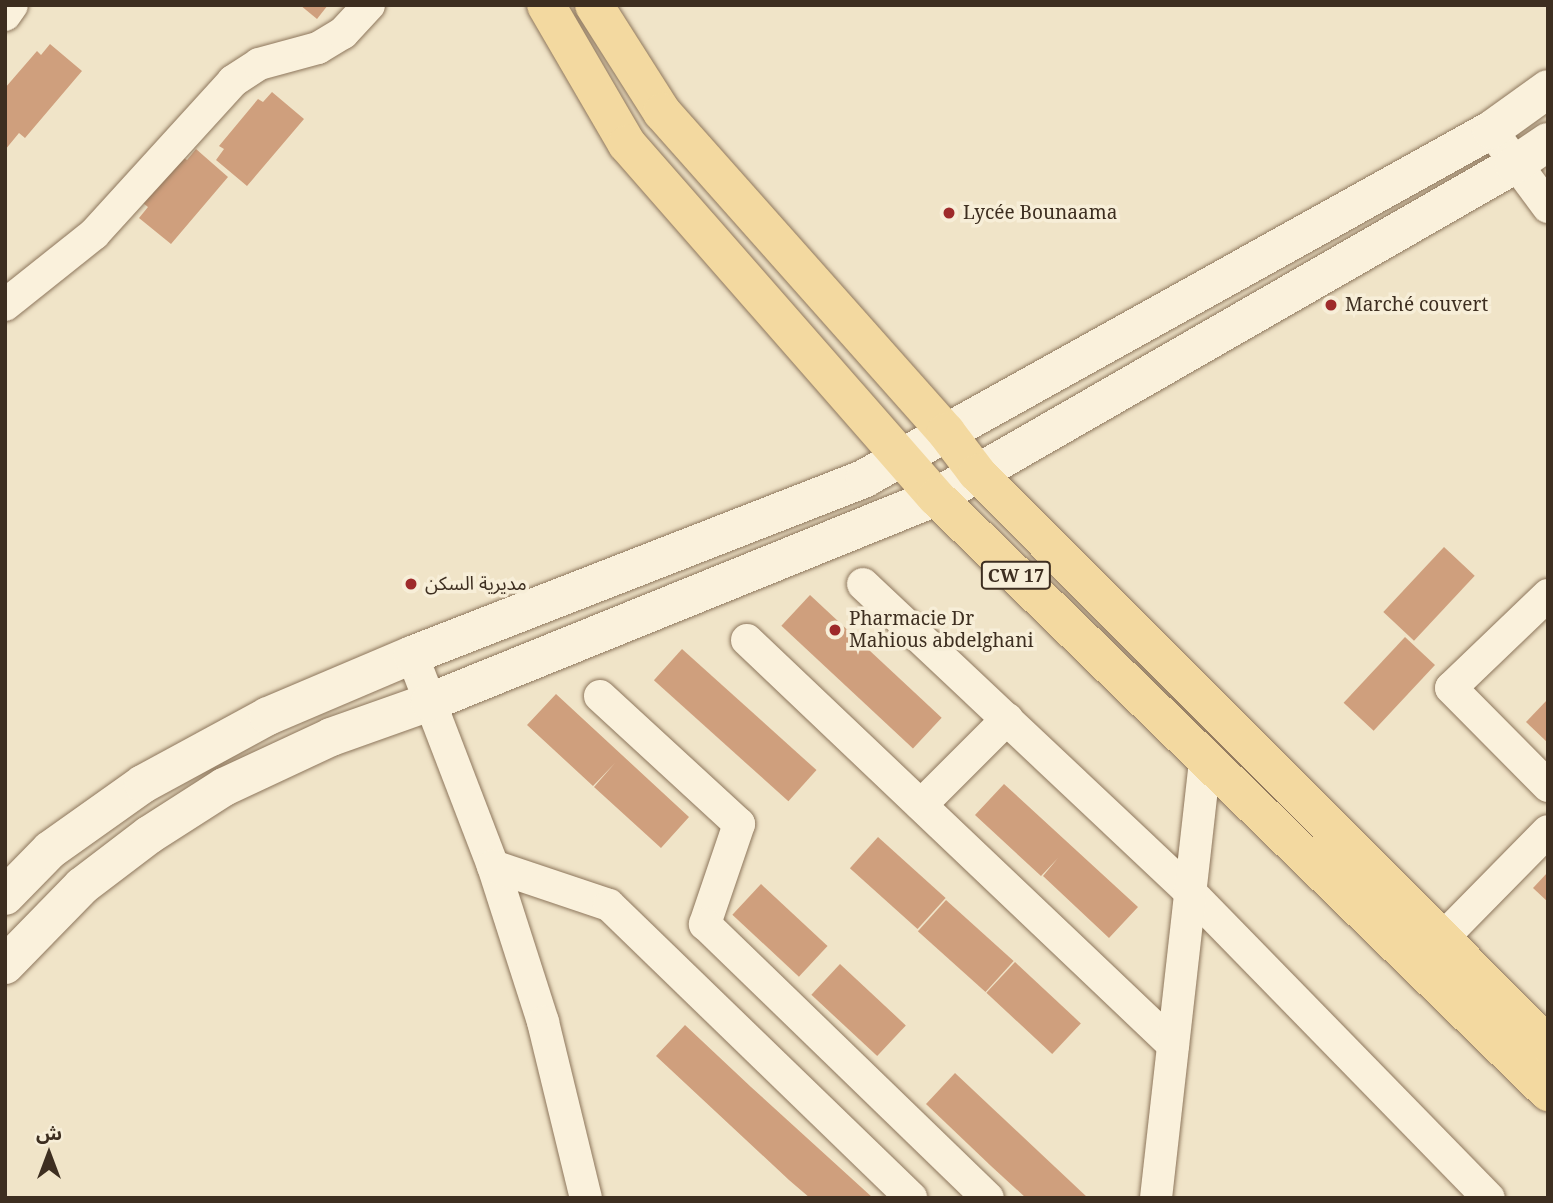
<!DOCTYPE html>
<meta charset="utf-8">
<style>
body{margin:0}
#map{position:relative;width:1553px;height:1203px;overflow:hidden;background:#f0e4c8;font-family:"Noto Serif","Noto Sans Arabic",serif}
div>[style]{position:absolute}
.building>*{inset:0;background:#cf9f7d;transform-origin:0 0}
.roads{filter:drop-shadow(0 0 2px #8d765c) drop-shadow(0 0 2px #8d765c)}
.minor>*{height:32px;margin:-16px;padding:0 16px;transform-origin:16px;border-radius:16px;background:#faf1dc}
.tertiary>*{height:38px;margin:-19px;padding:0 19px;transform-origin:19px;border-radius:19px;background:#faf1dc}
.primary>*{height:38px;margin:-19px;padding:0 19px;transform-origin:19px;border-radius:19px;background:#f3d9a0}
.dots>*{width:19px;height:19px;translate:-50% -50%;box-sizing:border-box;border:4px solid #f7eed8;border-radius:50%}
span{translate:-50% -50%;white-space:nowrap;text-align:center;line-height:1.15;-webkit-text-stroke:7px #f7eed8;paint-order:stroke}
.shield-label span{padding:2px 5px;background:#f7eed8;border:2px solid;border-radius:5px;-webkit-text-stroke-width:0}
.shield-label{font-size:18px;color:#3d2e20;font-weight:700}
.poi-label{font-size:19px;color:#3d2e20}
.left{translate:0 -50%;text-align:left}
.frame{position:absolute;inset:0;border:7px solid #3d2e20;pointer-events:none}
.north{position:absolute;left:14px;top:1119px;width:70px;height:70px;-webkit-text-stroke:5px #f7eed8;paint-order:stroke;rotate:0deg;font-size:19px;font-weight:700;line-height:28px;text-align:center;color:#3d2e20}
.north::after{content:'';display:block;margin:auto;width:24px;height:32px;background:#3d2e20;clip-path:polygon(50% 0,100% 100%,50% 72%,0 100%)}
</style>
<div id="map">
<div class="building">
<i style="clip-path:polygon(300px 5px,328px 5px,317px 19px)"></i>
<i style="clip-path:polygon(50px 44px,82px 71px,25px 138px,19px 133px,5px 150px,5px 88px,37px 51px,41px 55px)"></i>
<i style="clip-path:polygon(272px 92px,304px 119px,247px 186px,216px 160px,224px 149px,219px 146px,258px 99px,263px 102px)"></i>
<i style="clip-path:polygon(196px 149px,228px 177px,171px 244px,139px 218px,148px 207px,143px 203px,182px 157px,187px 160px)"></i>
<i style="left:1444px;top:547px;width:42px;height:89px;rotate:43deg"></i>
<i style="left:810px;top:595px;width:180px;height:42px;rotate:43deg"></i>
<i style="left:1405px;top:637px;width:41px;height:90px;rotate:43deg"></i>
<i style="left:682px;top:649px;width:181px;height:42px;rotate:42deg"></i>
<i style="clip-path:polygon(556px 694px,689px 817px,661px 848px,594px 787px,615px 763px,593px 786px,527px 725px)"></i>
<i style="clip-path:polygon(1548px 699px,1548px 743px,1526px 722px)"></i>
<i style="clip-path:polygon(1004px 784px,1138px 907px,1109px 938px,1043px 876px,1058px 858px,1041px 876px,975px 815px)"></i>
<i style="left:878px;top:837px;width:91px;height:42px;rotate:42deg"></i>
<i style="clip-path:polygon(1548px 872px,1548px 902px,1533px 888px)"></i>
<i style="left:761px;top:884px;width:91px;height:42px;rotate:43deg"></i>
<i style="left:946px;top:900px;width:91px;height:42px;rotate:42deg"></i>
<i style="left:1015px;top:962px;width:90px;height:42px;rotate:43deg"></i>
<i style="left:840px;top:964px;width:90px;height:42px;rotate:43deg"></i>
<i style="clip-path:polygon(685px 1025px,751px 1087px,873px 1198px,810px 1198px,789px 1180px,656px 1056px)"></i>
<i style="clip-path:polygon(955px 1073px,1021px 1135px,1088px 1198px,1026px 1198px,991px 1166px,926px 1104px)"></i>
</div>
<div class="roads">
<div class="minor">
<i style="left:5px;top:15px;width:12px;rotate:-55deg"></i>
<i style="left:1491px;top:130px;width:96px;rotate:53.5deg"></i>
<i style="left:5px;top:305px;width:114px;rotate:-38.6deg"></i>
<i style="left:94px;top:234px;width:207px;rotate:-47.7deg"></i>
<i style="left:233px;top:81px;width:31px;rotate:-33deg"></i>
<i style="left:259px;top:64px;width:61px;rotate:-15.2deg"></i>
<i style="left:318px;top:48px;width:29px;rotate:-31deg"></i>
<i style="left:343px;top:33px;width:38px;rotate:-47deg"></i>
<i style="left:863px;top:584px;width:449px;rotate:43.3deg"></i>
<i style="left:1190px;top:892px;width:428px;rotate:45.7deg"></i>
<i style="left:1548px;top:595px;width:134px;rotate:136.2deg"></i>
<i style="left:1451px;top:688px;width:138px;rotate:45.3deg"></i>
<i style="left:747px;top:640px;width:588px;rotate:43.55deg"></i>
<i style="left:412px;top:655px;width:226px;rotate:69deg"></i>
<i style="left:493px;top:866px;width:164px;rotate:72.2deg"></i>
<i style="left:543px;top:1022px;width:181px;rotate:76.3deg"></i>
<i style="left:600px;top:696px;width:189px;rotate:42.6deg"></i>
<i style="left:739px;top:824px;width:106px;rotate:108.8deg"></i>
<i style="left:705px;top:924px;width:394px;rotate:44.1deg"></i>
<i style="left:921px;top:805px;width:122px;rotate:-45deg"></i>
<i style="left:493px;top:866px;width:122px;rotate:18.6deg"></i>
<i style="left:609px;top:905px;width:421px;rotate:44.1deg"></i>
<i style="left:1425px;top:956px;width:175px;rotate:-45.5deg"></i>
<i style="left:1156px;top:1198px;width:442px;rotate:-83.6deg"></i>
</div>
<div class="tertiary">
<i style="left:5px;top:896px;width:64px;rotate:-45.6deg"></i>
<i style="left:50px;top:850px;width:114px;rotate:-35.4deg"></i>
<i style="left:143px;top:784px;width:142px;rotate:-28.5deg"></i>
<i style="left:268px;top:716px;width:156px;rotate:-23deg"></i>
<i style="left:412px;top:655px;width:486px;rotate:-21.3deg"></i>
<i style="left:865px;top:478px;width:716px;rotate:-29.07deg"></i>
<i style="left:1491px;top:130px;width:70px;rotate:-35.7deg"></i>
<i style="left:5px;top:965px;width:110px;rotate:-45.7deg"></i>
<i style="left:82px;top:886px;width:84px;rotate:-37.3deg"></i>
<i style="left:149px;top:835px;width:89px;rotate:-32.6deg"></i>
<i style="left:224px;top:787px;width:118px;rotate:-25deg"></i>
<i style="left:331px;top:737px;width:105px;rotate:-19.5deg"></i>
<i style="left:430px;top:702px;width:546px;rotate:-22.05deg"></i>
<i style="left:936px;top:497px;width:667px;rotate:-29.87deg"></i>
<i style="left:1514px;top:165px;width:41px;rotate:-34.1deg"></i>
</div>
<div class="primary">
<i style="left:546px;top:5px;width:161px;rotate:59.8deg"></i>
<i style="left:627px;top:144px;width:469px;rotate:48.8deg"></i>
<i style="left:936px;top:497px;width:854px;rotate:44.19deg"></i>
<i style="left:594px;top:5px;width:127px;rotate:57.6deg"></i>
<i style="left:662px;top:112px;width:428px;rotate:48.4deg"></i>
<i style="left:946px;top:432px;width:51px;rotate:52.9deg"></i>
<i style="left:977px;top:473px;width:808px;rotate:45.05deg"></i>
</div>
</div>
<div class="dots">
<i style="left:949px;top:213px;background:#9e2a2b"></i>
<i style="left:1331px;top:305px;background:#9e2a2b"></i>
<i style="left:411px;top:584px;background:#9e2a2b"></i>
<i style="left:835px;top:630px;background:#9e2a2b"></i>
</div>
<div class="shield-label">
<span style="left:1016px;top:575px">CW 17</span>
</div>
<div class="poi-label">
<span class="left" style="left:963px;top:213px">Lycée Bounaama</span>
<span class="left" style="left:1345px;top:305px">Marché couvert</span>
<span class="left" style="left:425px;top:584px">مديرية السكن</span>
<span class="left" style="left:849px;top:630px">Pharmacie Dr<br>Mahious abdelghani</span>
</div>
<div class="frame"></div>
<div class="north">ش</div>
</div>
